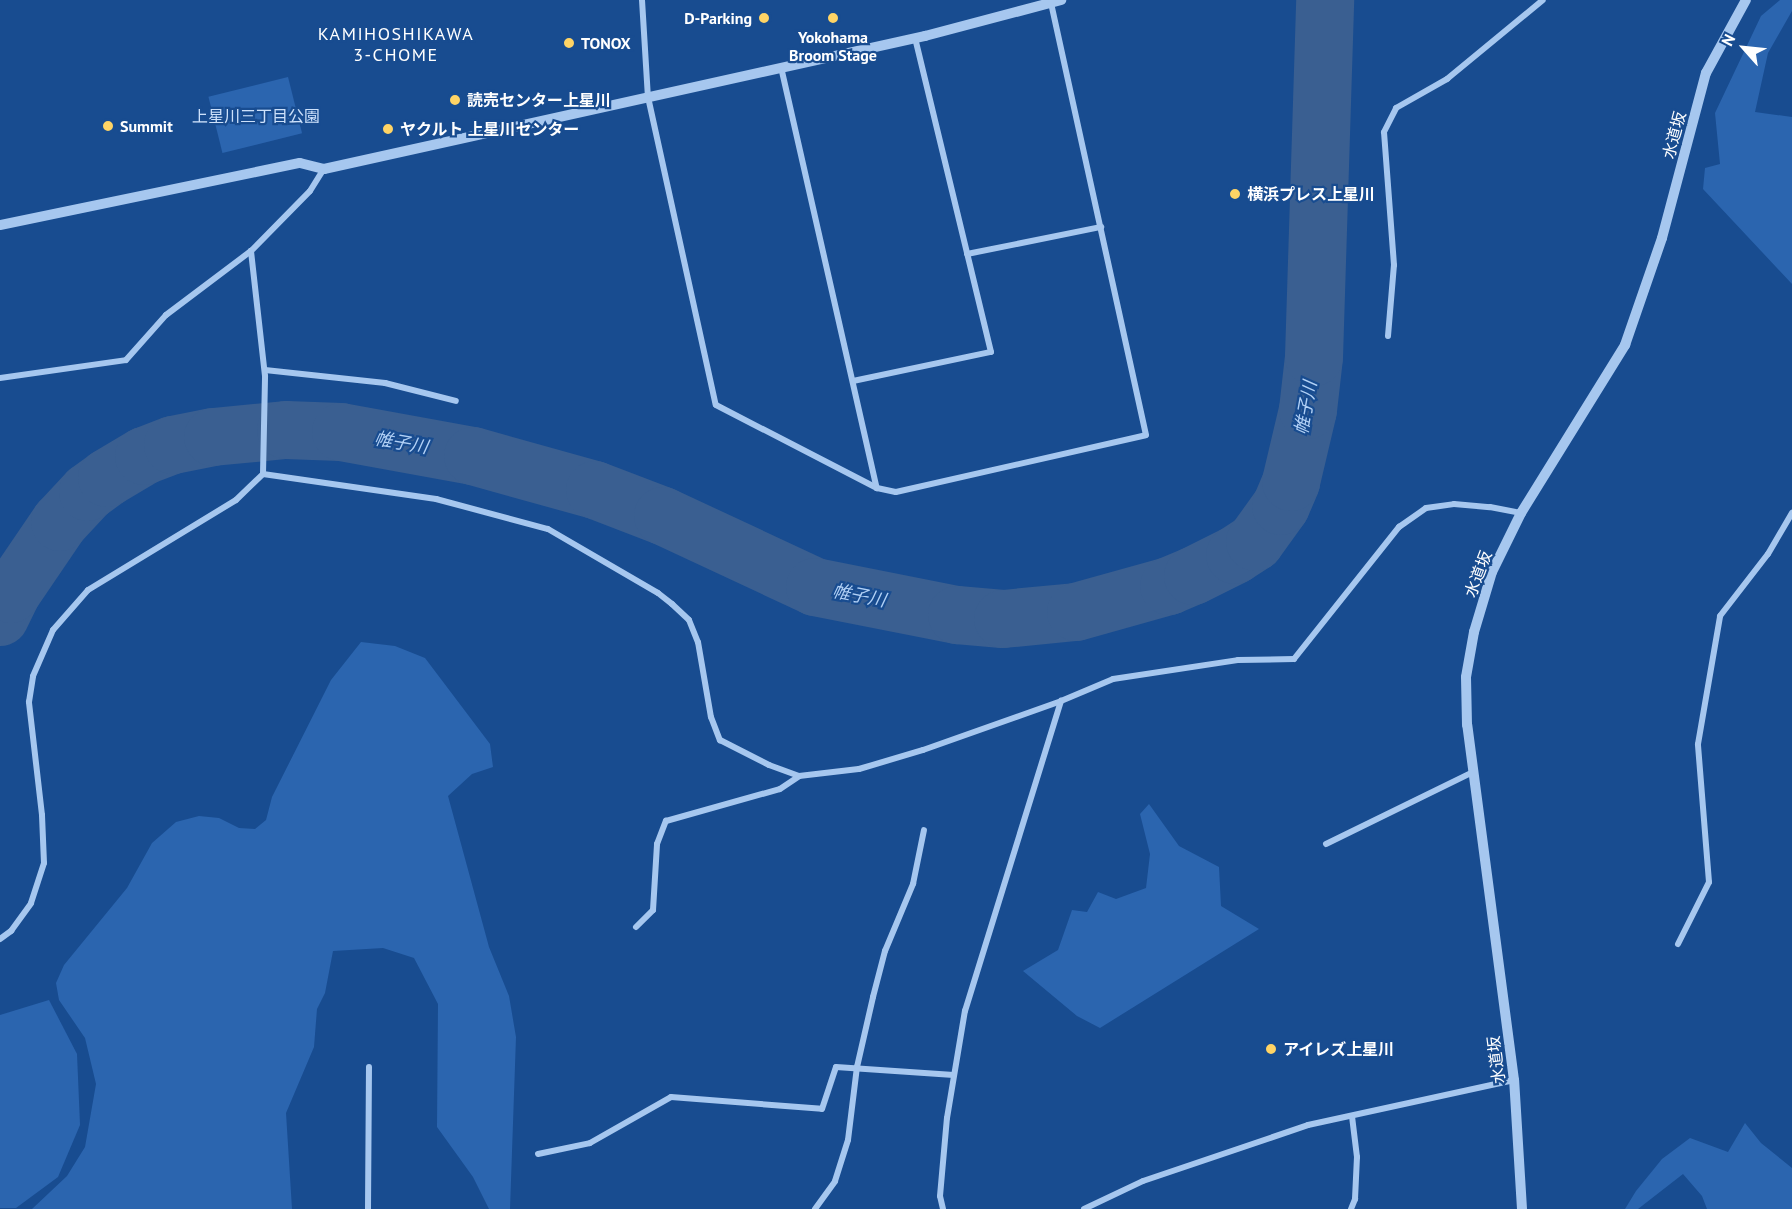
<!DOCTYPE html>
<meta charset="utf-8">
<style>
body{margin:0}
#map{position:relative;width:1792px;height:1209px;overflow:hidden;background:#184c90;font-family:"PT Sans","Noto Sans JP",sans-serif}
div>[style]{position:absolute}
.green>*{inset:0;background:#2b65af;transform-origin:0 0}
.river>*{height:58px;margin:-29px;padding:0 29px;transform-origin:29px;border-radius:29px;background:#3a5f91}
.minor>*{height:6px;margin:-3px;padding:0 3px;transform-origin:3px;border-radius:3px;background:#a6c7ef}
.tertiary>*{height:10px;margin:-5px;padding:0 5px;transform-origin:5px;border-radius:5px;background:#a6c7ef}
.dots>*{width:16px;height:16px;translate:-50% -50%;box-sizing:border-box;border:3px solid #184c90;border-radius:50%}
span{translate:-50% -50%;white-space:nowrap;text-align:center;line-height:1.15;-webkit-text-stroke:4.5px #184c90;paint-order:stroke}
.poi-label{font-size:16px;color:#fff;font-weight:700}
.right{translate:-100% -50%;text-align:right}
.left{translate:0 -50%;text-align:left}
.park-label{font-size:16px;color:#cde1fb}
.street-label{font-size:16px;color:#fff}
.neighbourhood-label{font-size:18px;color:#fff;letter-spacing:1.5px}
.water-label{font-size:18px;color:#b2d1f6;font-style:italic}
.north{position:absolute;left:1714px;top:18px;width:60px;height:60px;-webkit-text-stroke:4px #184c90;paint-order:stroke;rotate:297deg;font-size:16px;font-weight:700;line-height:24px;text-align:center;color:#fff}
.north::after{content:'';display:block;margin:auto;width:21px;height:27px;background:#fff;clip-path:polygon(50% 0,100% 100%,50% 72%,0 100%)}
</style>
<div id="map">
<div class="green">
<i style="clip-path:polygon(1780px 0,1792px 0,1792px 11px,1768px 53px,1755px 112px,1792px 117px,1792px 284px,1703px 189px,1705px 168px,1720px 164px,1715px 113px,1761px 16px)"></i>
<i style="left:288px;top:77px;width:58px;height:82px;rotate:76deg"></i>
<i style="clip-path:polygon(361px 642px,395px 646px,425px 658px,490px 744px,493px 767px,472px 774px,448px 796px,489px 947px,509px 996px,516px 1037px,510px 1209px,489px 1209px,473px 1177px,437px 1127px,438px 1004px,414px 958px,383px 948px,333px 951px,325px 993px,317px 1009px,314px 1047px,286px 1113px,292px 1209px,32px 1209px,67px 1176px,85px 1147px,96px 1084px,85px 1038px,59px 1000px,56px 983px,64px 965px,127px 888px,152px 843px,176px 822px,199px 816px,219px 818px,239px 828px,255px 829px,266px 820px,272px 797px,331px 680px)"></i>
<i style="clip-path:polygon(1149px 804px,1179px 846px,1219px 867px,1221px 906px,1259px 929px,1100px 1028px,1077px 1016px,1023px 971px,1058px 950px,1072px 910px,1087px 912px,1098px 892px,1116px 899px,1146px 888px,1150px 854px,1140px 814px)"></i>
<i style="clip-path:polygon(49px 1000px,77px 1054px,80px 1125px,58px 1177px,16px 1208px,0 1208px,0 1015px)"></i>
<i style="clip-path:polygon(1745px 1123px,1761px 1143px,1792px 1168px,1792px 1209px,1707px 1209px,1702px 1196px,1683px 1174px,1638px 1209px,1625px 1209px,1636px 1191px,1662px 1159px,1690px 1138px,1728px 1152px)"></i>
</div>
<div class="river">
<i style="left:0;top:617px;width:25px;rotate:-64deg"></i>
<i style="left:11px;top:594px;width:87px;rotate:-55.8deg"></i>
<i style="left:60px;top:522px;width:41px;rotate:-47deg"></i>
<i style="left:88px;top:492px;width:24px;rotate:-36deg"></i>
<i style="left:107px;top:478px;width:43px;rotate:-30.7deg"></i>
<i style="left:144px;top:456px;width:31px;rotate:-21deg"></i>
<i style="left:173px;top:445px;width:41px;rotate:-11.3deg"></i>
<i style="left:213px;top:437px;width:73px;rotate:-5.5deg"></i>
<i style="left:286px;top:430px;width:55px;rotate:2.1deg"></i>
<i style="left:341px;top:432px;width:134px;rotate:10.3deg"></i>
<i style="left:473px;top:456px;width:127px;rotate:15.6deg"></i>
<i style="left:595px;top:490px;width:73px;rotate:20.9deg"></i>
<i style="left:663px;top:516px;width:168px;rotate:25deg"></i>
<i style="left:815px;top:587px;width:145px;rotate:11.2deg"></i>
<i style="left:957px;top:615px;width:46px;rotate:5deg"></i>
<i style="left:1003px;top:619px;width:73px;rotate:-5.5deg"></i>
<i style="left:1076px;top:612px;width:97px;rotate:-15.6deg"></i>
<i style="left:1169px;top:586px;width:26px;rotate:-23deg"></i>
<i style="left:1193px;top:576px;width:47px;rotate:-26.6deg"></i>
<i style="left:1235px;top:555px;width:24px;rotate:-33deg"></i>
<i style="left:1255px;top:542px;width:44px;rotate:-54.2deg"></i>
<i style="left:1281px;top:506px;width:26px;rotate:-67deg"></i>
<i style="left:1291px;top:482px;width:74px;rotate:-76.7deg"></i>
<i style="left:1308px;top:410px;width:53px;rotate:-83.5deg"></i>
<i style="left:1314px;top:357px;width:357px;rotate:-88.2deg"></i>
</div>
<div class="minor">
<i style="left:642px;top:0;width:97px;rotate:86.5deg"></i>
<i style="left:648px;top:97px;width:315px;rotate:77.6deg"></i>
<i style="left:716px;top:405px;width:181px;rotate:27.3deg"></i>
<i style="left:877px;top:488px;width:19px;rotate:12deg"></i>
<i style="left:896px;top:492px;width:256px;rotate:-12.8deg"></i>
<i style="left:1146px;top:435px;width:443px;rotate:-102.4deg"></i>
<i style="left:781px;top:67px;width:432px;rotate:77.2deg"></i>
<i style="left:967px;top:254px;width:137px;rotate:-11.4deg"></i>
<i style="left:1388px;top:336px;width:71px;rotate:-85.2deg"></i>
<i style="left:1394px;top:265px;width:133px;rotate:-94.3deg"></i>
<i style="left:1384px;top:132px;width:27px;rotate:-63deg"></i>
<i style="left:1396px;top:108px;width:59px;rotate:-29.6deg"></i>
<i style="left:1447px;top:79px;width:124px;rotate:-39.5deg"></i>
<i style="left:265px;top:370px;width:121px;rotate:6.2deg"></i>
<i style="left:385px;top:383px;width:73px;rotate:14.2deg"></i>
<i style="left:0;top:378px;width:127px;rotate:-8.1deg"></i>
<i style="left:126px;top:360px;width:60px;rotate:-48.4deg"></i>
<i style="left:166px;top:315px;width:106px;rotate:-37deg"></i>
<i style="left:853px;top:381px;width:141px;rotate:-11.9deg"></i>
<i style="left:991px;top:352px;width:323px;rotate:-103.6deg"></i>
<i style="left:263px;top:474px;width:175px;rotate:8.2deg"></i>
<i style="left:436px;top:499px;width:116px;rotate:15deg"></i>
<i style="left:548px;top:529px;width:127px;rotate:30.2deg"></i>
<i style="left:658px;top:593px;width:18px;rotate:38deg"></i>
<i style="left:672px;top:604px;width:23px;rotate:43deg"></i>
<i style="left:689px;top:620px;width:24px;rotate:68deg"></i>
<i style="left:698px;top:642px;width:76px;rotate:80.2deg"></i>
<i style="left:711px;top:717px;width:25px;rotate:69deg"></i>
<i style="left:720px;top:740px;width:55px;rotate:27deg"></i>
<i style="left:769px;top:765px;width:32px;rotate:20deg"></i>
<i style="left:799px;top:776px;width:60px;rotate:-6.7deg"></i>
<i style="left:859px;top:769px;width:67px;rotate:-16.5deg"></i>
<i style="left:923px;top:750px;width:146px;rotate:-19.5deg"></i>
<i style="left:1061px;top:701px;width:56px;rotate:-22.9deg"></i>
<i style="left:1113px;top:679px;width:126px;rotate:-8.6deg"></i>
<i style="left:1238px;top:660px;width:56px;rotate:-1deg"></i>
<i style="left:1294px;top:659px;width:169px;rotate:-51.5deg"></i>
<i style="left:1399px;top:527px;width:33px;rotate:-35deg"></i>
<i style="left:1426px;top:508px;width:28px;rotate:-8deg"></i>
<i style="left:1454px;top:504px;width:36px;rotate:5deg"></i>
<i style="left:1490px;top:507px;width:32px;rotate:11deg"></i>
<i style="left:1326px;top:844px;width:164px;rotate:-26.1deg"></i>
<i style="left:636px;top:927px;width:24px;rotate:-45deg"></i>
<i style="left:653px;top:910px;width:66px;rotate:-86.5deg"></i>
<i style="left:657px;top:844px;width:25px;rotate:-69deg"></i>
<i style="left:666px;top:821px;width:118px;rotate:-15.7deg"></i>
<i style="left:780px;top:789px;width:23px;rotate:-34deg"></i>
<i style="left:0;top:939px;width:14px;rotate:-36deg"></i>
<i style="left:11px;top:931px;width:34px;rotate:-54deg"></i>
<i style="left:31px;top:903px;width:42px;rotate:-72deg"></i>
<i style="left:44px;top:863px;width:48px;rotate:-92.4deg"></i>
<i style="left:42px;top:815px;width:114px;rotate:-96.6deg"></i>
<i style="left:29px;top:702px;width:26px;rotate:-81deg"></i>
<i style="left:33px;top:676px;width:50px;rotate:-66.5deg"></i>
<i style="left:53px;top:630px;width:53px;rotate:-48.8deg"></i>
<i style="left:88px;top:590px;width:173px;rotate:-31.3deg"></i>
<i style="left:236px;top:500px;width:37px;rotate:-44deg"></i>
<i style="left:263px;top:474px;width:98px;rotate:-88.8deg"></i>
<i style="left:265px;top:376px;width:126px;rotate:-96.4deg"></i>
<i style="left:251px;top:251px;width:84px;rotate:-45.5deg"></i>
<i style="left:310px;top:191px;width:26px;rotate:-58deg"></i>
<i style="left:1678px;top:944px;width:69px;rotate:-63.4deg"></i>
<i style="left:1709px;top:882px;width:138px;rotate:-94.6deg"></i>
<i style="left:1698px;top:744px;width:130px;rotate:-80.2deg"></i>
<i style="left:1720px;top:616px;width:78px;rotate:-52.3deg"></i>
<i style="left:1768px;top:554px;width:48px;rotate:-59.7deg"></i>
<i style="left:538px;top:1154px;width:53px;rotate:-11.9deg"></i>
<i style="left:590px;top:1143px;width:93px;rotate:-29.6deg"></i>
<i style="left:671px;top:1097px;width:151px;rotate:4.5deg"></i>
<i style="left:822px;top:1109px;width:44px;rotate:-71.6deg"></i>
<i style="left:836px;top:1067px;width:118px;rotate:3.9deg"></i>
<i style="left:368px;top:1209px;width:142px;rotate:-89.6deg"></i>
<i style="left:815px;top:1209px;width:34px;rotate:-54deg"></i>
<i style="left:835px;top:1181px;width:43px;rotate:-72.4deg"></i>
<i style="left:848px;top:1140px;width:74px;rotate:-83deg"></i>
<i style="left:857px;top:1067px;width:72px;rotate:-77.1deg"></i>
<i style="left:873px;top:997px;width:48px;rotate:-75.4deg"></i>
<i style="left:885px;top:951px;width:73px;rotate:-67.3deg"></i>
<i style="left:913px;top:884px;width:55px;rotate:-78.5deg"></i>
<i style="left:943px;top:1209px;width:13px;rotate:-103deg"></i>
<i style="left:940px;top:1196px;width:78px;rotate:-84.9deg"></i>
<i style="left:947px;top:1118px;width:109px;rotate:-80.5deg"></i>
<i style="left:965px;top:1011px;width:325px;rotate:-72.8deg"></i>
<i style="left:1084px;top:1209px;width:65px;rotate:-25.4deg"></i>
<i style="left:1143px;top:1181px;width:174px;rotate:-18.7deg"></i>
<i style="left:1308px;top:1125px;width:211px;rotate:-12.3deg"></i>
<i style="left:1351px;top:1209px;width:11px;rotate:-68deg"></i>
<i style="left:1355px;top:1199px;width:42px;rotate:-87.3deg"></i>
<i style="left:1357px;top:1157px;width:41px;rotate:-97deg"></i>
</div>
<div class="tertiary">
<i style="left:0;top:225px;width:306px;rotate:-11.7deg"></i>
<i style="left:300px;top:163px;width:25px;rotate:14deg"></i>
<i style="left:324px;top:169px;width:616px;rotate:-12.48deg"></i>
<i style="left:925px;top:36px;width:141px;rotate:-14.8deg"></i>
<i style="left:1522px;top:1209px;width:129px;rotate:-93.5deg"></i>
<i style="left:1514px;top:1080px;width:358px;rotate:-97.5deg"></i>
<i style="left:1467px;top:725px;width:48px;rotate:-91.2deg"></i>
<i style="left:1466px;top:677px;width:46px;rotate:-79.9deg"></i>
<i style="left:1474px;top:632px;width:63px;rotate:-73.3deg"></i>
<i style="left:1492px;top:572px;width:66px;rotate:-63.8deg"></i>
<i style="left:1521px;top:513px;width:198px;rotate:-58.2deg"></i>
<i style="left:1625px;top:345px;width:113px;rotate:-70.9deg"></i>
<i style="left:1662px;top:238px;width:171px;rotate:-75.1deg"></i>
<i style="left:1706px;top:73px;width:83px;rotate:-61.3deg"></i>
</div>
<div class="dots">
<i style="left:764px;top:18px;background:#ffd465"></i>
<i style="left:833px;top:18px;background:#ffd465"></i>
<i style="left:569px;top:43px;background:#ffd465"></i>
<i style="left:455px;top:100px;background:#ffd465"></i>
<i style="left:108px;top:126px;background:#ffd465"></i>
<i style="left:388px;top:129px;background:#ffd465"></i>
<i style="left:1235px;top:194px;background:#ffd465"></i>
<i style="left:1271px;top:1049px;background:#ffd465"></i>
</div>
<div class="poi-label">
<span class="right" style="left:752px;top:18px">D-Parking</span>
<span style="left:833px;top:46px">Yokohama<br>Broom Stage</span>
<span class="left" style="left:581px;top:43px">TONOX</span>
<span class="left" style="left:467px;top:100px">読売センター上星川</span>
<span class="left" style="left:120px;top:126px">Summit</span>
<span class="left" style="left:400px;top:129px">ヤクルト 上星川センター</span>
<span class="left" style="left:1247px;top:194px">横浜プレス上星川</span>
<span class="left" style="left:1283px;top:1049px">アイレズ上星川</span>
</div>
<div class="park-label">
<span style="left:256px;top:116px">上星川三丁目公園</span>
</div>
<div class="street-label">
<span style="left:1674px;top:135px;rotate:-75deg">水道坂</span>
<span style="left:1478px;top:574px;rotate:-69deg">水道坂</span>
<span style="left:1496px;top:1060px;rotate:-97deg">水道坂</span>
</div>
<div class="neighbourhood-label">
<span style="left:396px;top:45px">KAMIHOSHIKAWA<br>3-CHOME</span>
</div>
<div class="water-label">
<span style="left:1306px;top:408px;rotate:-80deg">帷子川</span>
<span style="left:401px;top:443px;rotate:10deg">帷子川</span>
<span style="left:859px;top:596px;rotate:11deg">帷子川</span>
</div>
<div class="north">N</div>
</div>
